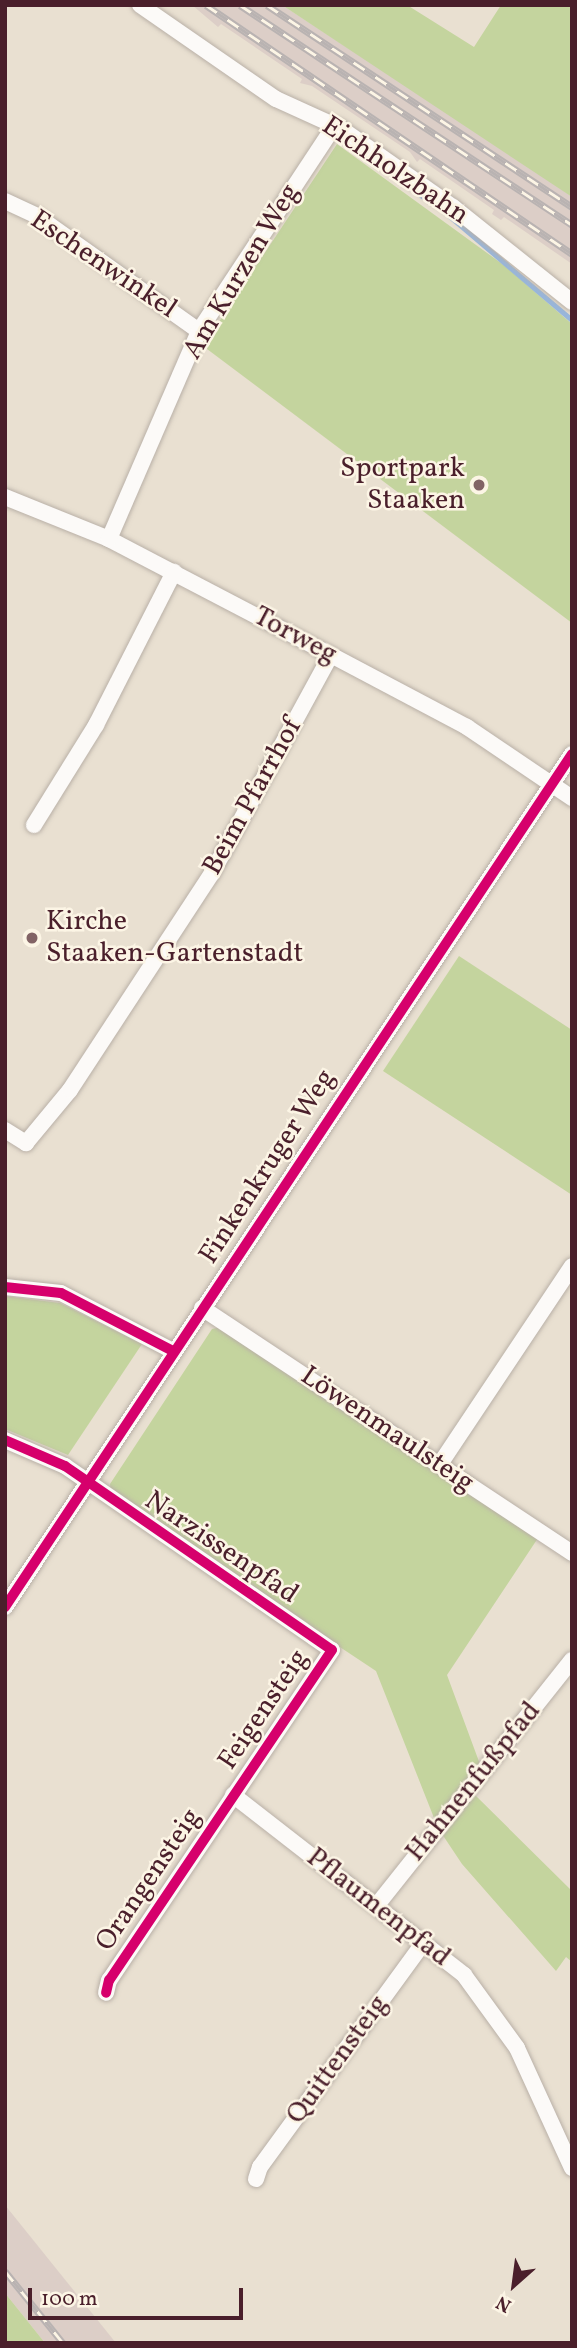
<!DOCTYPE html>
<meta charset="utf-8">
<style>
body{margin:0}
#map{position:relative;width:577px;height:2348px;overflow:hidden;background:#e9e0d1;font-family:Vollkorn,serif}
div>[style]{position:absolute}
.industrial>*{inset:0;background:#dccec7}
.green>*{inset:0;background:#c4d49e}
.stream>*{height:4.5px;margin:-2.25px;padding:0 2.25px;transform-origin:2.25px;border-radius:2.25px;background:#98b6db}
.roads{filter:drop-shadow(0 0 2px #b9b0a7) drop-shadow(0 0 2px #b9b0a7)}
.street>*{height:16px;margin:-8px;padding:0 8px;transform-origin:8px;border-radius:8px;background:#fcfaf8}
.rail>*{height:7px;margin-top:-3.5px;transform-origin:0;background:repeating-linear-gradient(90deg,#fcf5e5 0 13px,#b9b3b2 0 26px);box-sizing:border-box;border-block:2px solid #b9b3b2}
.cycleway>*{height:10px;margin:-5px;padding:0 5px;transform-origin:5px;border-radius:5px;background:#d6006c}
.dots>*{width:19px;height:19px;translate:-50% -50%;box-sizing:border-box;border:4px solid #fcf5e5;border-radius:50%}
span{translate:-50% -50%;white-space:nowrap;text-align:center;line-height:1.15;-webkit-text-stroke:5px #fcf5e5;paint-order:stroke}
.street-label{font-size:28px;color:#4a1f2b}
.poi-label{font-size:28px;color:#4a1f2b}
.right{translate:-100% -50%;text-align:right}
.left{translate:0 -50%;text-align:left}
.frame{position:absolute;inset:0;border:7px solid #4a1f2b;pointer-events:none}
.north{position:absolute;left:479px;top:2250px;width:70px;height:70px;-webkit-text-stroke:5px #fcf5e5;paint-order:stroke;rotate:208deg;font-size:19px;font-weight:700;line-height:28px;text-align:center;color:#4a1f2b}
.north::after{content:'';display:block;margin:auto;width:24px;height:32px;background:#4a1f2b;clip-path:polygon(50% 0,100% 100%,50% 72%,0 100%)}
.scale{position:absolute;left:28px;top:2288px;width:215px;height:32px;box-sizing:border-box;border:4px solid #4a1f2b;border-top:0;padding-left:9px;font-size:21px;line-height:24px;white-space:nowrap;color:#4a1f2b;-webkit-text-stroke:5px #fcf5e5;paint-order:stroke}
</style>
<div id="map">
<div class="industrial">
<i style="clip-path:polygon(192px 5px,282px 5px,535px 170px,572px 197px,572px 264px,504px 217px,501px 220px,492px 214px,494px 210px,420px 159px,417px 162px,410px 152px,312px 86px,300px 83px,302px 79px,221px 24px,218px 27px)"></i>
<i style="clip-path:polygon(5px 2205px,116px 2343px,45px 2343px,5px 2293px)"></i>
</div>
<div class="green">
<i style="clip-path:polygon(282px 5px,407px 5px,474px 47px,501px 5px,572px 5px,572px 197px)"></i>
<i style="clip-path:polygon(337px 144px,505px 266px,572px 324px,572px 623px,203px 346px)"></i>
<i style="clip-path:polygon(459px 956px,572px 1030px,572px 1195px,383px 1071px)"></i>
<i style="clip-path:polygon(5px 1296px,60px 1303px,142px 1344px,68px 1455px,5px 1429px)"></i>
<i style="clip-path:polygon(221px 1327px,538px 1538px,447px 1675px,481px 1767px,436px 1823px,376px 1671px,111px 1495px,110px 1484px,212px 1329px)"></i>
<i style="clip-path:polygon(472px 1792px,572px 1891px,572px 1962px,566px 1957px,556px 1971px,462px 1864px,440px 1831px)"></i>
<i style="clip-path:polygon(5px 2293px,45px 2343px,5px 2343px)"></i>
</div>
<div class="stream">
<i style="left:338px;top:136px;width:120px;rotate:35.5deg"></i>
<i style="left:446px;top:213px;width:165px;rotate:40.3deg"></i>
</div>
<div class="roads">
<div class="street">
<i style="left:140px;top:5px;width:165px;rotate:34.7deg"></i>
<i style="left:276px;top:99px;width:70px;rotate:24.4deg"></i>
<i style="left:340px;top:128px;width:138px;rotate:35deg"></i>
<i style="left:453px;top:207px;width:152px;rotate:38.6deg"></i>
<i style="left:5px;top:201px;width:35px;rotate:25deg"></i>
<i style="left:37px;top:216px;width:199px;rotate:35.4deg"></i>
<i style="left:5px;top:497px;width:112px;rotate:22deg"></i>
<i style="left:109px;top:539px;width:250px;rotate:27.6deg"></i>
<i style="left:331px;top:655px;width:154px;rotate:27.9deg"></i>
<i style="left:467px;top:727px;width:127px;rotate:34.1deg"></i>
<i style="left:109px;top:539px;width:227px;rotate:-66.6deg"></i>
<i style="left:199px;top:331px;width:245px;rotate:-56.6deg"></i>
<i style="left:34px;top:825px;width:118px;rotate:-58.2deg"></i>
<i style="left:96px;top:725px;width:172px;rotate:-63deg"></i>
<i style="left:5px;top:1130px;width:25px;rotate:32deg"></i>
<i style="left:26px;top:1143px;width:69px;rotate:-50.3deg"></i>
<i style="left:70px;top:1090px;width:259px;rotate:-56.8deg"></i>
<i style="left:212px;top:873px;width:248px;rotate:-61.4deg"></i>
<i style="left:5px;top:1287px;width:56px;rotate:6.1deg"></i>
<i style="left:61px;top:1293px;width:126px;rotate:27.4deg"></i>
<i style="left:202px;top:1308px;width:444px;rotate:33.5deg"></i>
<i style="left:5px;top:1440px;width:65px;rotate:23.4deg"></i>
<i style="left:65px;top:1466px;width:324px;rotate:34.6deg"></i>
<i style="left:332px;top:1650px;width:398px;rotate:124deg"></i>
<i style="left:109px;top:1980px;width:13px;rotate:103deg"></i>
<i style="left:440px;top:1464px;width:238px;rotate:-56.3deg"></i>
<i style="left:5px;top:1607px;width:1024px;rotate:-56.39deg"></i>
<i style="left:233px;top:1795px;width:293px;rotate:37.9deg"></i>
<i style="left:464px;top:1975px;width:90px;rotate:54deg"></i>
<i style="left:517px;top:2048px;width:132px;rotate:65.4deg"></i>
<i style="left:377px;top:1905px;width:313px;rotate:-51.5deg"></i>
<i style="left:256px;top:2179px;width:13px;rotate:-72deg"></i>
<i style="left:260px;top:2167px;width:278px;rotate:-53.9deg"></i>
</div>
</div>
<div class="rail">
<i style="left:206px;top:5px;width:443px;rotate:34.2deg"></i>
<i style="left:240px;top:5px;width:398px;rotate:33.5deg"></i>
<i style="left:267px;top:5px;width:366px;rotate:33.5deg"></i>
<i style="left:5px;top:2271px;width:92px;rotate:51.1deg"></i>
</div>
<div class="cycleway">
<i style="left:5px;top:1287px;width:56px;rotate:6.1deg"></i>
<i style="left:61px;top:1293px;width:126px;rotate:27.4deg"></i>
<i style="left:5px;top:1440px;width:65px;rotate:23.4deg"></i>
<i style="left:65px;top:1466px;width:324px;rotate:34.6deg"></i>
<i style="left:332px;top:1650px;width:398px;rotate:124deg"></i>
<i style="left:109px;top:1980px;width:13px;rotate:103deg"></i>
<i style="left:5px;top:1607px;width:1024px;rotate:-56.39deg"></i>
</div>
<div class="dots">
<i style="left:479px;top:485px;background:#826365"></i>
<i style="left:32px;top:938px;background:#826365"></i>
</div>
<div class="street-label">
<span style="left:395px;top:171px;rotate:34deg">Eichholzbahn</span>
<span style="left:103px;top:265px;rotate:34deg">Eschenwinkel</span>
<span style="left:242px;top:272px;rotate:-59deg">Am Kurzen Weg</span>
<span style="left:295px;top:636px;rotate:28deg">Torweg</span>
<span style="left:253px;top:797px;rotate:-61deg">Beim Pfarrhof</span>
<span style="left:268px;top:1167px;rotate:-57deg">Finkenkruger Weg</span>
<span style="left:387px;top:1430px;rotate:34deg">Löwenmaulsteig</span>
<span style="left:221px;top:1548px;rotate:34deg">Narzissenpfad</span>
<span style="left:264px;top:1710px;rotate:-56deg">Feigensteig</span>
<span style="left:474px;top:1782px;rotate:-51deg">Hahnenfußpfad</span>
<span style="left:149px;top:1880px;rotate:-56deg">Orangensteig</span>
<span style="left:378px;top:1908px;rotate:38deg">Pflaumenpfad</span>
<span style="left:338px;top:2060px;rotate:-54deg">Quittensteig</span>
</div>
<div class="poi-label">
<span class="right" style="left:465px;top:485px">Sportpark<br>Staaken</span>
<span class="left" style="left:46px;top:938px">Kirche<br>Staaken-Gartenstadt</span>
</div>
<div class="frame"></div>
<div class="north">N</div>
<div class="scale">100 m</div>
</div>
